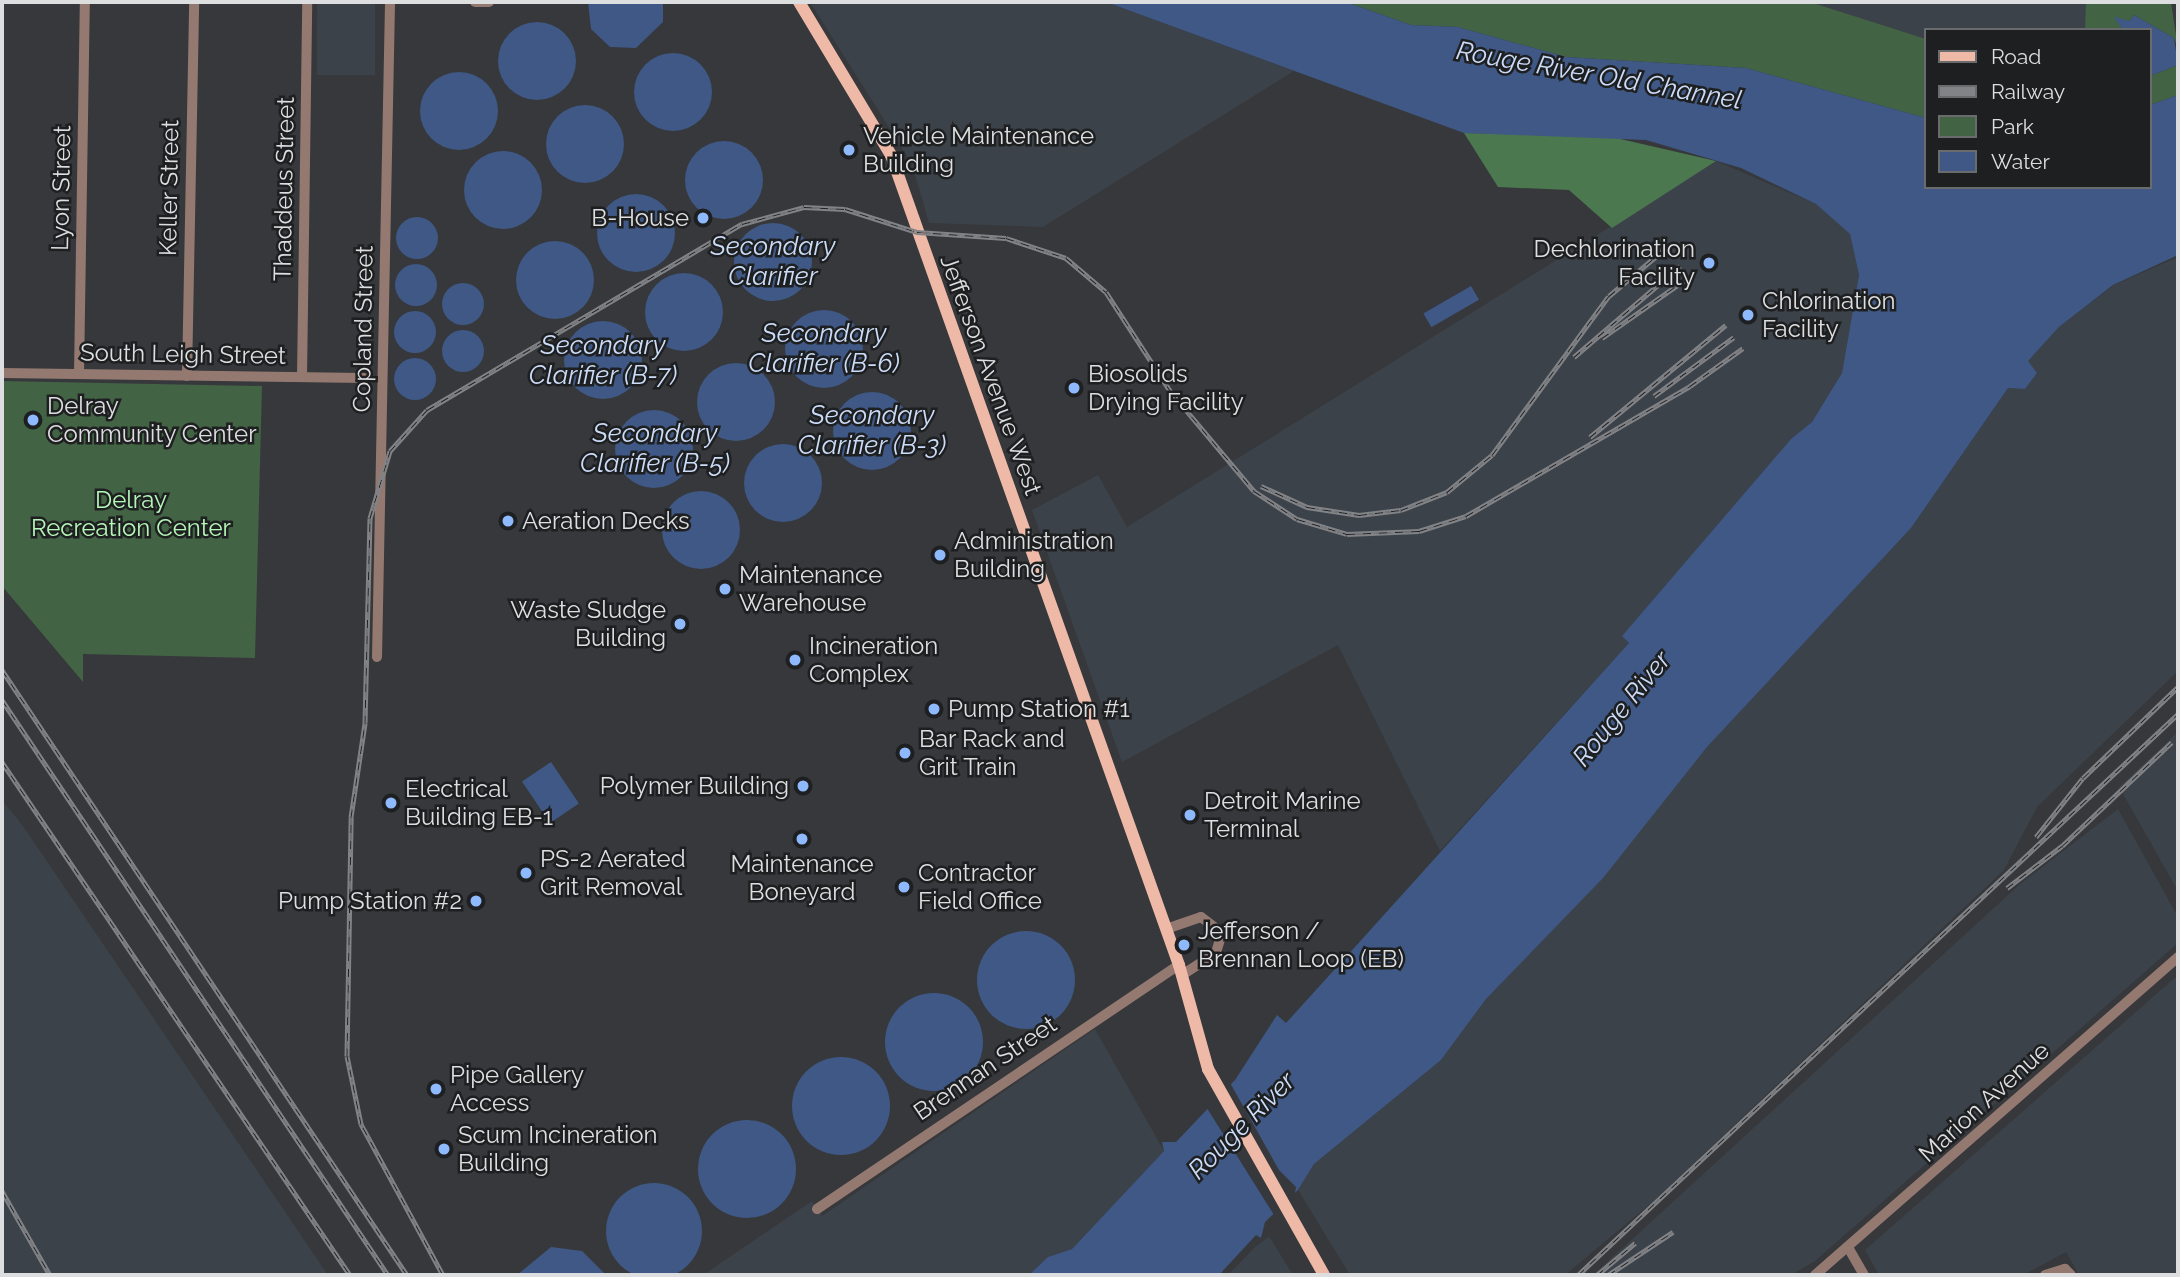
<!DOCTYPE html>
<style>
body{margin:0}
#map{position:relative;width:2180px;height:1277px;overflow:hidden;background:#36383b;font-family:Raleway,sans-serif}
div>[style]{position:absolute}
.built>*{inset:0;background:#3c424a;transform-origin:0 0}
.green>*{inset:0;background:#436345}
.forest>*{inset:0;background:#4c784f}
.water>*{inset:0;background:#3f5885;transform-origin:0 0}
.round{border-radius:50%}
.pier>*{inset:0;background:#36383b}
.minor>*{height:10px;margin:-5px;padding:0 5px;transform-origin:5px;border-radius:5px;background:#947971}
.major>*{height:12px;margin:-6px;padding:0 6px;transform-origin:6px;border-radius:6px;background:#efb9a8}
.rail>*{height:5px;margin-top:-2.5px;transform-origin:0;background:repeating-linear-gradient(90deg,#1e1f20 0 8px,#828386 0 16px);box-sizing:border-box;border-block:2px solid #828386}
.dots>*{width:19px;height:19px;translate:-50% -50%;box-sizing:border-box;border:4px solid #1e1f20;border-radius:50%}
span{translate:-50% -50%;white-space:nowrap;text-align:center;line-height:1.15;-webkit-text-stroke:5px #1e1f20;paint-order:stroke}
.poi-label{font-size:24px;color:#dddee0}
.left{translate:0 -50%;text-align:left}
.right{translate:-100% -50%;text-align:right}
.street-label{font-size:24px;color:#dddee0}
.park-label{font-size:24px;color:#b4f7b7}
.water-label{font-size:26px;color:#cbdcf8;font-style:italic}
.frame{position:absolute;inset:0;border:4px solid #dddee0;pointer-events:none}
.legend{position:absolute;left:1924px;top:28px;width:228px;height:161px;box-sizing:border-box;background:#1e1f20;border:2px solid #6a6b6d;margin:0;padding:9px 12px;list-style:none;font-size:21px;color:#dddee0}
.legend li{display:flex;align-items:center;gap:14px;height:35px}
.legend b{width:35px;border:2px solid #6a6b6d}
</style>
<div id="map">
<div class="built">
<i style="left:317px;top:2px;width:58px;height:73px"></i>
<i style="clip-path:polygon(810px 2px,1106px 2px,1294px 71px,1043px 227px,929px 223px,912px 164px)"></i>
<i style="clip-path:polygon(1810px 2px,2086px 2px,2089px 10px,2085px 30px,1926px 30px,1926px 39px)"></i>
<i style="clip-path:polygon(1716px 161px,1816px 204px,1850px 234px,1859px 275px,1842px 373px,1812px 422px,1791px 439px,1622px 636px,1629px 643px,1440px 851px,1338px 645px,1122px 762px,1032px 510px,1098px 475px,1127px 527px)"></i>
<i style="clip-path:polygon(2178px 257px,2178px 671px,2037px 807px,2004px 870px,1656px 1199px,1565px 1275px,1350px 1275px,1298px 1190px,1314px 1164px,1441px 1060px,1486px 999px,1602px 878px,1707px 747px,1911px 528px,2008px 388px,2025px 389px,2037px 373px,2027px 362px,2059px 327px,2114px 285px)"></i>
<i style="clip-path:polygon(2178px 732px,2178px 891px,2119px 787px)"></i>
<i style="clip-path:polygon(2px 800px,23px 826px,328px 1275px,2px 1275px)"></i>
<i style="clip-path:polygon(2118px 809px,2178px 917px,2178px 943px,1815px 1261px,1791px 1275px,1593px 1275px,2019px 885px)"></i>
<i style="clip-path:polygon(2178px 975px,2178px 1275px,2079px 1275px,2066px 1252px,2023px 1275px,1879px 1275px,1865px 1250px)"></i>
<i style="clip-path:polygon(1095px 1029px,1164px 1151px,1072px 1249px,1048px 1257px,1029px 1275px,703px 1275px,812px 1201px,822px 1216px)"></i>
<i style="clip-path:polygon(1269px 1236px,1293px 1275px,1228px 1275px,1255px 1247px)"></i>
</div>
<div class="green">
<i style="clip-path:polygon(1346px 2px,1810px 2px,1926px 39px,1926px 118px,1746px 68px,1566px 57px,1458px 27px,1411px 25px)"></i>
<i style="clip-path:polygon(2086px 2px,2171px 2px,2178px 49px,2174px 38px,2134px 15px,2130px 21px,2115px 18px,2123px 30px,2085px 30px)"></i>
<i style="clip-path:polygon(2178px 65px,2178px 95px,2150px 105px,2150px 76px)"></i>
<i style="clip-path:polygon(2px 381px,262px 386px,255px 658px,83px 654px,83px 682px,2px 586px)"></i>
</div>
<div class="forest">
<i style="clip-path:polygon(1464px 133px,1603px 135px,1716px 161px,1612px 228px,1569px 190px,1498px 187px)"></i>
</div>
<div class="water">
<i style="clip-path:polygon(588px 2px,663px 2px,663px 22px,636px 48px,610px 47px,591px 29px)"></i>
<i style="clip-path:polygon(1106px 2px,1346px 2px,1411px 25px,1458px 27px,1566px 57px,1746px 68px,1926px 118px,1926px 187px,2150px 187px,2150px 105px,2178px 95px,2178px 255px,2113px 285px,2059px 327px,2028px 361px,2037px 373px,2025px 389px,2008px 388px,1911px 528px,1707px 747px,1603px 878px,1486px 999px,1441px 1060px,1314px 1164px,1298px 1190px,1265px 1222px,1261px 1238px,1256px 1235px,1219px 1275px,1029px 1275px,1048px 1257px,1072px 1249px,1164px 1151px,1162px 1142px,1176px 1142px,1235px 1080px,1277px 1015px,1286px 1023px,1355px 947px,1629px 643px,1622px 636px,1791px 439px,1812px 422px,1842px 373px,1859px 275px,1850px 234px,1816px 204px,1741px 168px,1646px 140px,1464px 133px)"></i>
<i style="clip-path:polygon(2134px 15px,2174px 38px,2178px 65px,2150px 76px,2150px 30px,2123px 30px,2114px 17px,2130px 21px)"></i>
<i class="round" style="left:498px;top:22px;width:78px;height:78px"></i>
<i class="round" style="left:634px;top:53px;width:78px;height:78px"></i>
<i class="round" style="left:420px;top:72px;width:78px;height:78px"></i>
<i class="round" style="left:546px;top:105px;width:78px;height:78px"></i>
<i class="round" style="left:685px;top:141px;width:78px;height:78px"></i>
<i class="round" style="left:464px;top:151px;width:78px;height:78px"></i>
<i class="round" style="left:597px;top:194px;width:78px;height:78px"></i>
<i class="round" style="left:396px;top:217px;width:42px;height:42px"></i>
<i class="round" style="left:734px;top:223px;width:78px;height:78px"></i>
<i class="round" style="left:516px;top:241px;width:78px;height:78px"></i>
<i class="round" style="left:395px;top:264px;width:42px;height:42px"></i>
<i class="round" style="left:645px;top:273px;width:78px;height:78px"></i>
<i class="round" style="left:442px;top:283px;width:42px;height:42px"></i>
<i style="left:1471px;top:286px;width:16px;height:55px;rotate:60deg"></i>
<i class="round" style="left:785px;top:310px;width:78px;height:78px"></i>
<i class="round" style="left:394px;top:311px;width:42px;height:42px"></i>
<i class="round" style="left:564px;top:321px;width:78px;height:78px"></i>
<i class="round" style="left:442px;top:330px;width:42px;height:42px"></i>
<i class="round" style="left:394px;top:358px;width:42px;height:42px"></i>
<i class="round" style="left:697px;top:363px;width:78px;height:78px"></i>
<i class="round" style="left:833px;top:392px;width:78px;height:78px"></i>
<i class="round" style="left:615px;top:410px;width:78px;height:78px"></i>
<i class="round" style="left:744px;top:444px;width:78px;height:78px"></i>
<i class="round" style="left:662px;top:491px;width:78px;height:78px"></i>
<i style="left:551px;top:762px;width:50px;height:35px;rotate:56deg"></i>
<i class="round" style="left:977px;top:931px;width:98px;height:98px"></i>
<i class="round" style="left:885px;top:993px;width:98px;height:98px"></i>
<i class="round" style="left:792px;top:1057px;width:98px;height:98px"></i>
<i class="round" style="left:698px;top:1120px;width:98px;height:98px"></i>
<i class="round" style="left:606px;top:1183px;width:96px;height:96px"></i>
<i style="clip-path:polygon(551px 1247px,582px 1251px,606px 1275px,517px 1275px)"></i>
</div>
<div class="pier">
<i style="clip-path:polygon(1229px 1081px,1279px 1170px,1296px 1187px,1294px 1199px,1276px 1218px,1205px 1105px)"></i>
</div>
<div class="minor">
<i style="left:475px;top:2px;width:14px"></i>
<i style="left:2px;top:373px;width:362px;rotate:0.8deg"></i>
<i style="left:79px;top:374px;width:372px;rotate:-89.1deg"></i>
<i style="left:187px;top:376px;width:374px;rotate:-88.9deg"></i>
<i style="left:302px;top:377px;width:375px;rotate:-89.2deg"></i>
<i style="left:377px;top:657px;width:655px;rotate:-88.86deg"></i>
<i style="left:1166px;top:929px;width:37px;rotate:-19deg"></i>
<i style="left:1201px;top:917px;width:26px;rotate:37deg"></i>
<i style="left:1222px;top:933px;width:21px;rotate:107deg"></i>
<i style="left:1216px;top:953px;width:40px;rotate:147.1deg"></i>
<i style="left:817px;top:1209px;width:437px;rotate:-34deg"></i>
<i style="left:1849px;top:1249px;width:30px;rotate:60deg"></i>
<i style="left:1815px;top:1275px;width:483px;rotate:-41.2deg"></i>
<i style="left:2045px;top:1275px;width:21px;rotate:-17deg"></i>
<i style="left:2065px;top:1269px;width:8px;rotate:45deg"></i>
</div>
<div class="major">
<i style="left:799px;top:2px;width:179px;rotate:59deg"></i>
<i style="left:891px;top:155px;width:860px;rotate:70.43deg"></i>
<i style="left:1179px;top:965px;width:108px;rotate:74.4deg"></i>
<i style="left:1208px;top:1069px;width:236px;rotate:60.6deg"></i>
</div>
<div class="rail">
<i style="left:1602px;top:338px;width:106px;rotate:-35deg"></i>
<i style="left:1574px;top:357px;width:140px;rotate:-40.6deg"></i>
<i style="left:1654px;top:396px;width:99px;rotate:-36.4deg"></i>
<i style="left:1590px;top:437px;width:176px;rotate:-39.5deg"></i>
<i style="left:1261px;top:486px;width:51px;rotate:24.5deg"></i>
<i style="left:1307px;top:507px;width:53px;rotate:8.7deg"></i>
<i style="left:1359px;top:515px;width:42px;rotate:-6.8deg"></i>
<i style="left:1401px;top:510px;width:49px;rotate:-21.4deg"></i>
<i style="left:1447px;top:492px;width:58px;rotate:-39.4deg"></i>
<i style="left:1492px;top:455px;width:197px;rotate:-53.7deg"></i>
<i style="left:1609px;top:296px;width:75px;rotate:-40.1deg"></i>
<i style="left:2px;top:670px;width:728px;rotate:56.2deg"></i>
<i style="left:2px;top:700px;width:693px;rotate:56.13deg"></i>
<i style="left:2px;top:762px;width:620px;rotate:55.85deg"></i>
<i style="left:2036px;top:837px;width:75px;rotate:-51.5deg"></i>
<i style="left:2083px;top:778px;width:132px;rotate:-43.8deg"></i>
<i style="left:2007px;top:888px;width:69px;rotate:-37.4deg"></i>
<i style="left:2062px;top:846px;width:151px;rotate:-43.4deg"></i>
<i style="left:2px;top:1191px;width:97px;rotate:60.3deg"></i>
<i style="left:443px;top:1275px;width:172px;rotate:-118.5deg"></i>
<i style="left:361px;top:1124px;width:69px;rotate:-101.6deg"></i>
<i style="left:347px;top:1056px;width:239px;rotate:-89deg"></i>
<i style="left:351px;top:817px;width:95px;rotate:-81.5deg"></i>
<i style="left:365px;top:723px;width:205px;rotate:-88.6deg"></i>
<i style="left:370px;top:518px;width:70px;rotate:-73.4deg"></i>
<i style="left:390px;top:451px;width:55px;rotate:-47.9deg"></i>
<i style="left:427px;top:410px;width:366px;rotate:-30.6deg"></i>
<i style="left:742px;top:224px;width:64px;rotate:-15.3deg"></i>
<i style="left:804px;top:207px;width:41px;rotate:2.8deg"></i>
<i style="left:845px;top:209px;width:76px;rotate:17.7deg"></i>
<i style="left:917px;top:232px;width:89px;rotate:3.9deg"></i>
<i style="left:1006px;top:238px;width:63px;rotate:18.4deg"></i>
<i style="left:1066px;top:258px;width:52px;rotate:40.4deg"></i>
<i style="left:1106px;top:292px;width:119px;rotate:57deg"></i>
<i style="left:1171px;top:392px;width:129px;rotate:50deg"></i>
<i style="left:1254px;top:491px;width:51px;rotate:33.1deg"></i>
<i style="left:1297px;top:519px;width:52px;rotate:16.7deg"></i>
<i style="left:1347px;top:534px;width:72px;rotate:-2.4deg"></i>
<i style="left:1419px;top:531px;width:49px;rotate:-17.7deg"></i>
<i style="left:1466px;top:516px;width:259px;rotate:-30.1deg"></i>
<i style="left:1690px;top:386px;width:65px;rotate:-35.6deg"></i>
<i style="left:1578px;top:1275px;width:821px;rotate:-43.08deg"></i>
<i style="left:1597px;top:1275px;width:50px;rotate:-40.1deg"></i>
<i style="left:1608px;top:1275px;width:78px;rotate:-33.5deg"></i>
</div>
<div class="dots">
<i style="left:849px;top:150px;background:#8eb9fd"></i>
<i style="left:703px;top:218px;background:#8eb9fd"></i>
<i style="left:1709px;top:263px;background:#8eb9fd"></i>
<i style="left:1748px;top:315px;background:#8eb9fd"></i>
<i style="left:1074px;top:388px;background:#8eb9fd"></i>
<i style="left:33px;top:420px;background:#8eb9fd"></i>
<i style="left:508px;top:521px;background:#8eb9fd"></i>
<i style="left:940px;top:555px;background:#8eb9fd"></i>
<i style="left:725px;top:589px;background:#8eb9fd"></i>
<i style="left:680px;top:624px;background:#8eb9fd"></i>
<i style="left:795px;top:660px;background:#8eb9fd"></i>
<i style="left:934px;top:709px;background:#8eb9fd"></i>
<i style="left:905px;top:753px;background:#8eb9fd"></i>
<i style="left:803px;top:786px;background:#8eb9fd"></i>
<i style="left:391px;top:803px;background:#8eb9fd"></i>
<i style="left:1190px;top:815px;background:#8eb9fd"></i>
<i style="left:802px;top:839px;background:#8eb9fd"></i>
<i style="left:526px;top:873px;background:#8eb9fd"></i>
<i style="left:904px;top:887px;background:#8eb9fd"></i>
<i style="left:476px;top:901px;background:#8eb9fd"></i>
<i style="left:1184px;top:945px;background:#8eb9fd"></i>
<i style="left:436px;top:1089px;background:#8eb9fd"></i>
<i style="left:444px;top:1149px;background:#8eb9fd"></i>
</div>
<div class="poi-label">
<span class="left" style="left:863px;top:150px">Vehicle Maintenance<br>Building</span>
<span class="right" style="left:689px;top:218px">B-House</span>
<span class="right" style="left:1695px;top:263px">Dechlorination<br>Facility</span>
<span class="left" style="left:1762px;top:315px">Chlorination<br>Facility</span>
<span class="left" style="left:1088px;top:388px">Biosolids<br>Drying Facility</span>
<span class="left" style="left:47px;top:420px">Delray<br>Community Center</span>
<span class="left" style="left:522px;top:521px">Aeration Decks</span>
<span class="left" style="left:954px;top:555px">Administration<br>Building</span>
<span class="left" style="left:739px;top:589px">Maintenance<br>Warehouse</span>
<span class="right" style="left:666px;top:624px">Waste Sludge<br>Building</span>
<span class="left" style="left:809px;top:660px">Incineration<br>Complex</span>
<span class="left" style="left:948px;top:709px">Pump Station #1</span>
<span class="left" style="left:919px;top:753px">Bar Rack and<br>Grit Train</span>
<span class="right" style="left:789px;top:786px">Polymer Building</span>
<span class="left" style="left:405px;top:803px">Electrical<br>Building EB-1</span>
<span class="left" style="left:1204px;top:815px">Detroit Marine<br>Terminal</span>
<span class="left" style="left:540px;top:873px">PS-2 Aerated<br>Grit Removal</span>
<span style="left:802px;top:878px">Maintenance<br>Boneyard</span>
<span class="left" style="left:918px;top:887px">Contractor<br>Field Office</span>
<span class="right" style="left:462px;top:901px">Pump Station #2</span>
<span class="left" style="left:1198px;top:945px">Jefferson /<br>Brennan Loop (EB)</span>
<span class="left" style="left:450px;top:1089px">Pipe Gallery<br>Access</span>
<span class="left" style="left:458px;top:1149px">Scum Incineration<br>Building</span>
</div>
<div class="street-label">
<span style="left:61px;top:188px;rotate:-89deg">Lyon Street</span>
<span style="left:169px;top:188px;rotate:-89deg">Keller Street</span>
<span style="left:284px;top:189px;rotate:-89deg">Thaddeus Street</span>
<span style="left:363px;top:329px;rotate:-89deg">Copland Street</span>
<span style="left:183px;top:354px;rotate:1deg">South Leigh Street</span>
<span style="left:991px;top:375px;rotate:70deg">Jefferson Avenue West</span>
<span style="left:985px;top:1068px;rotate:-34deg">Brennan Street</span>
<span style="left:1984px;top:1102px;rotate:-42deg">Marion Avenue</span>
</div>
<div class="park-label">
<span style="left:131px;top:514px">Delray<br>Recreation Center</span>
</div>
<div class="water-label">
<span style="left:1599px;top:76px;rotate:10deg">Rouge River Old Channel</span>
<span style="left:773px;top:262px">Secondary<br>Clarifier</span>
<span style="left:824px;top:349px">Secondary<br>Clarifier (B-6)</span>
<span style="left:603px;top:361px">Secondary<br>Clarifier (B-7)</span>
<span style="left:872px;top:431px">Secondary<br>Clarifier (B-3)</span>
<span style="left:655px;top:449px">Secondary<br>Clarifier (B-5)</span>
<span style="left:1622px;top:709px;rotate:-51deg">Rouge River</span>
<span style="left:1242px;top:1126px;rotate:-45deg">Rouge River</span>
</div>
<div class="frame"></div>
<ul class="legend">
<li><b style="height:9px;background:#efb9a8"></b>Road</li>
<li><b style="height:9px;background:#828386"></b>Railway</li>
<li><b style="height:19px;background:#436345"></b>Park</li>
<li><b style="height:19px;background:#3f5885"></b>Water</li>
</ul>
</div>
